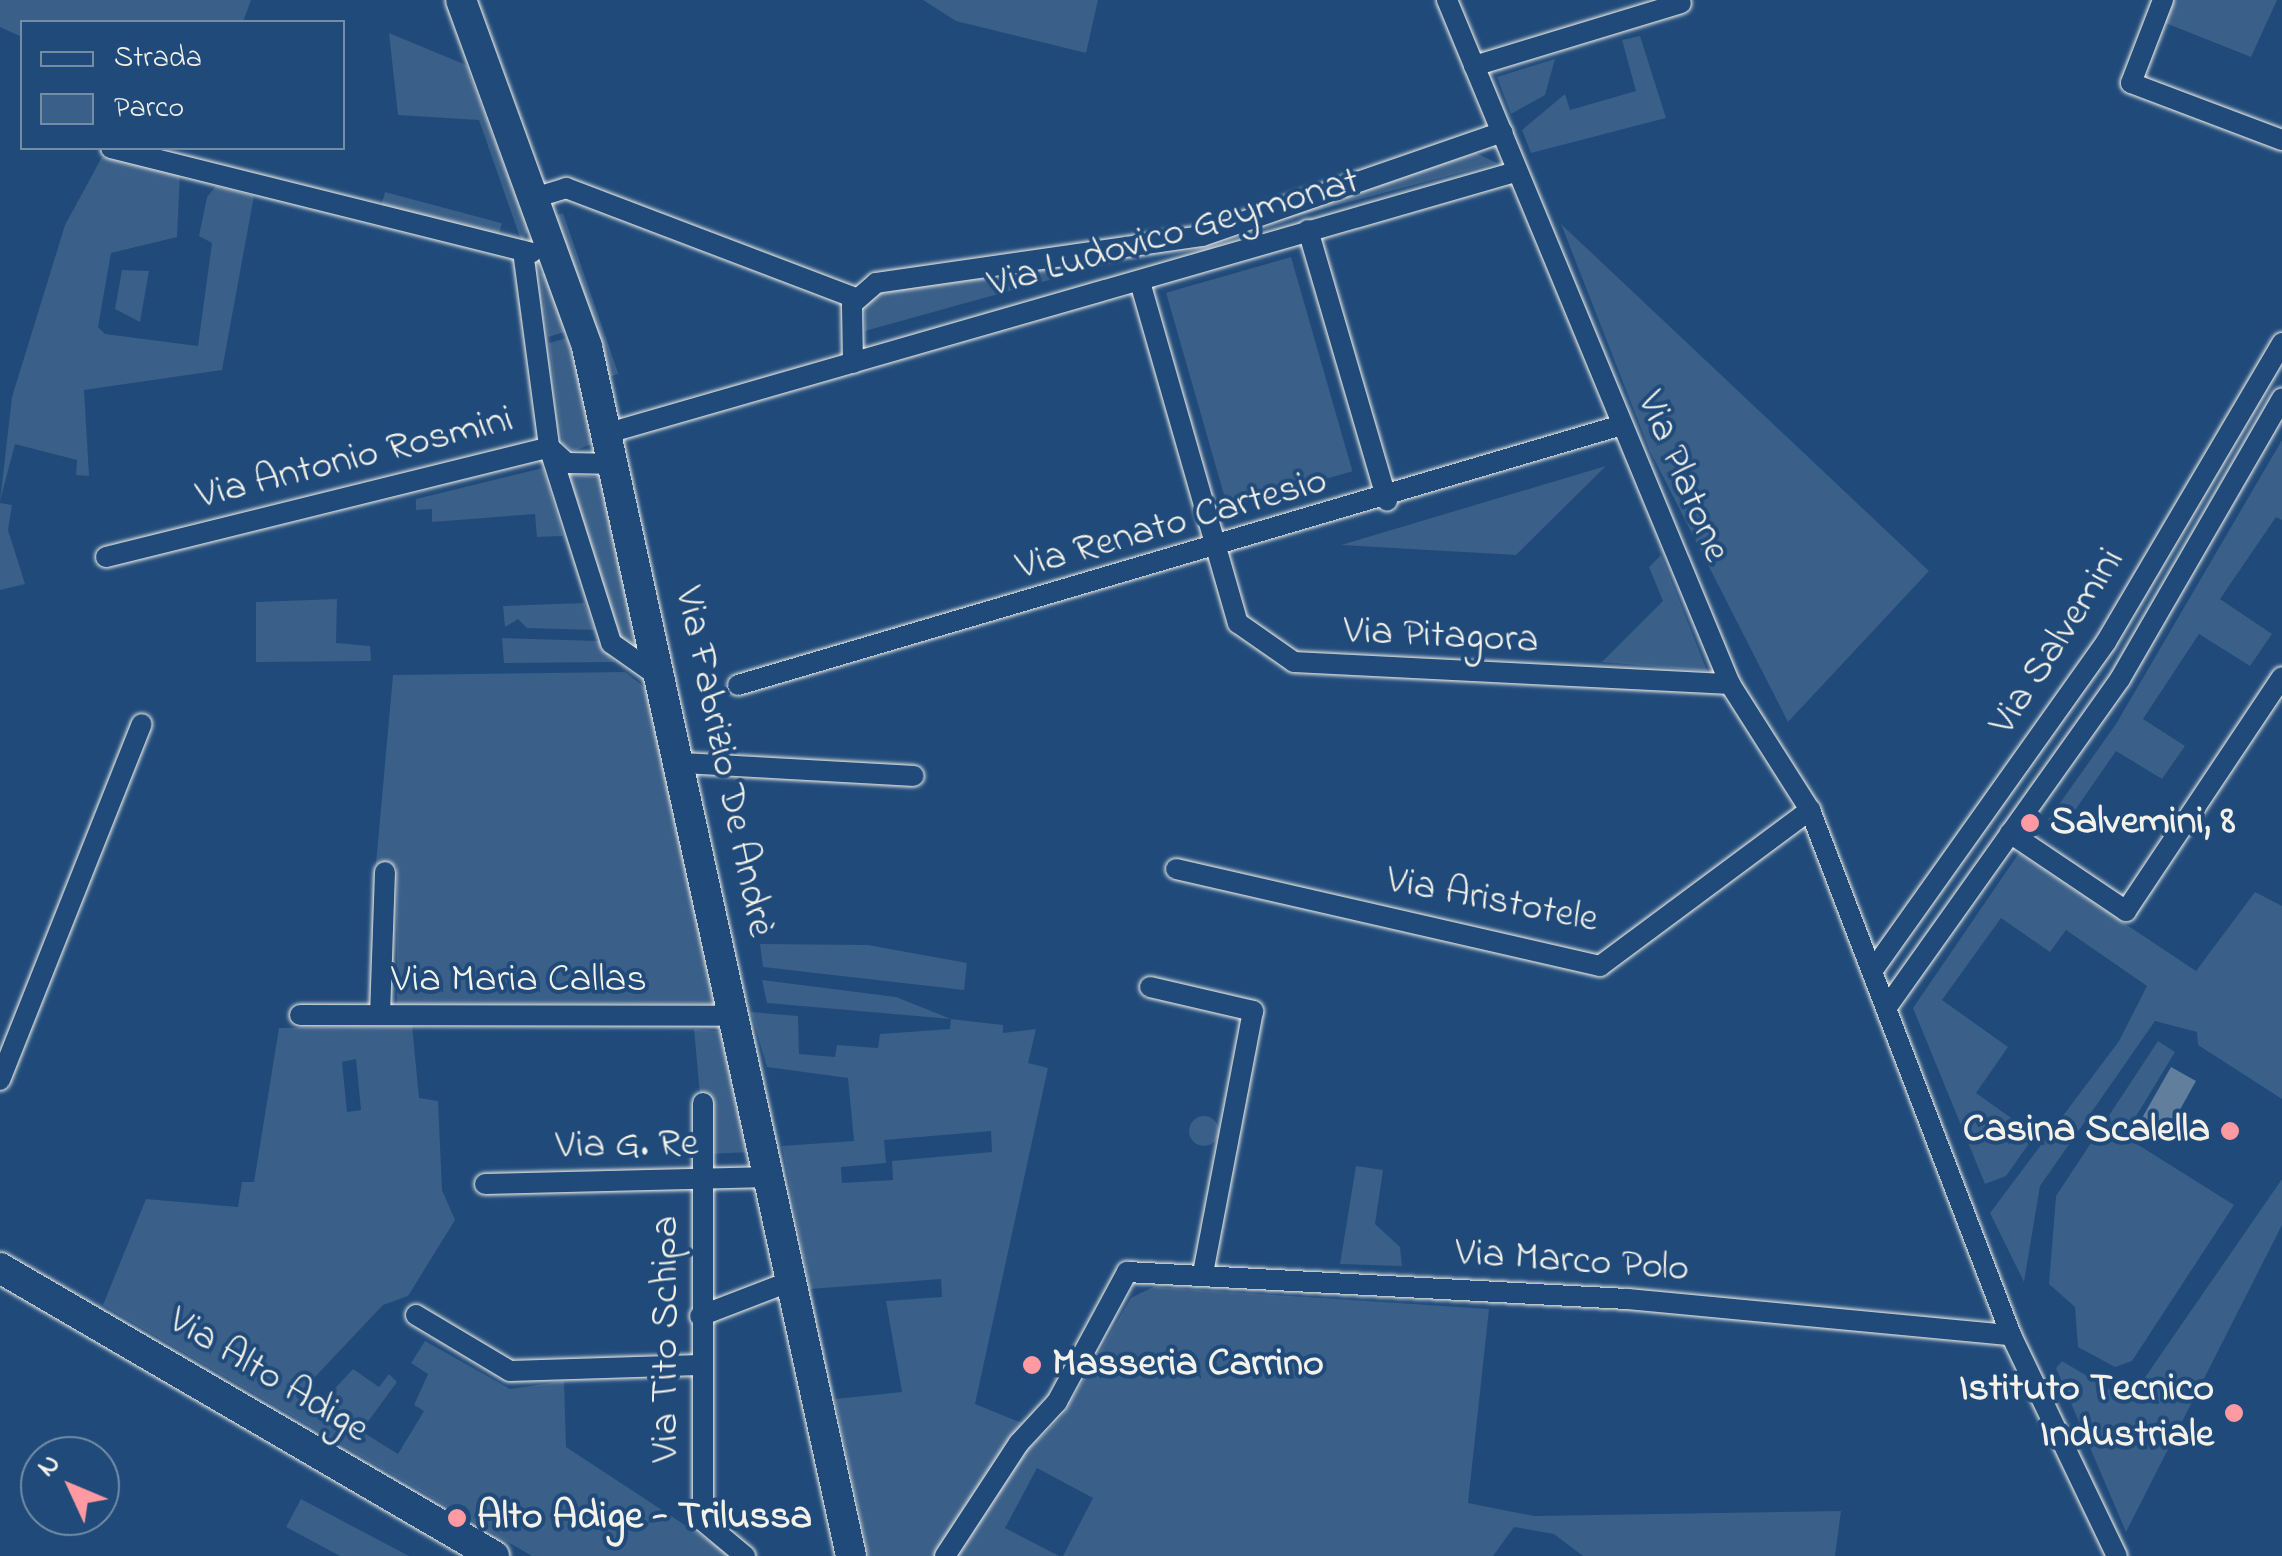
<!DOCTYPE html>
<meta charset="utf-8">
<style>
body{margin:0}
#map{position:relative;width:2282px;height:1556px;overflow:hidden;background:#1f4a7a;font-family:"Indie Flower",sans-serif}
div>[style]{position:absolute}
.green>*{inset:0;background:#3a5f88;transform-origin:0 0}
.round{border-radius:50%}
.water>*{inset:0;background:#627e9d}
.roads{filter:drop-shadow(0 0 2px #f4f1e8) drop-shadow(0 0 2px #f4f1e8)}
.street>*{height:20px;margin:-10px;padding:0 10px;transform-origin:10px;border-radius:10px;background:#1f4a7a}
.secondary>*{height:30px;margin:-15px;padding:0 15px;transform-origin:15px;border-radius:15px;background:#1f4a7a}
.dots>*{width:28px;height:28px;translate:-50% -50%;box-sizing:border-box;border:5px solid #1f4a7a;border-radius:50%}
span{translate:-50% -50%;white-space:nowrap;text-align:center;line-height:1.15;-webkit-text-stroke:8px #1f4a7a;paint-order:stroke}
.street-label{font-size:40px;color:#f4f1e8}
.poi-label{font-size:40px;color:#f4f1e8;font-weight:700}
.left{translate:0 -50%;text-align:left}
.right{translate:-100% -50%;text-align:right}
.legend{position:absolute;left:20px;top:20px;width:325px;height:130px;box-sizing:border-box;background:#1f4a7a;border:2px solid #748da6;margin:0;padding:12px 18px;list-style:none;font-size:30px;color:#f4f1e8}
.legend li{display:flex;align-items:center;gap:20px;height:50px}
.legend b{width:50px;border:2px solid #748da6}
.north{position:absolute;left:20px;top:1436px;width:100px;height:100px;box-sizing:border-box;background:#1f4a7a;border:2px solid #748da6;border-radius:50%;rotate:314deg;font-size:28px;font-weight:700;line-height:40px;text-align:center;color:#f4f1e8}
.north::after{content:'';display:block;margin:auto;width:35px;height:45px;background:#ff9aa2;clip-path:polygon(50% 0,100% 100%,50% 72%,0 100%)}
</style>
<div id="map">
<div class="green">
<i style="clip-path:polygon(0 0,251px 0,243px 22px,22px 22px,22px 37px,0 27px)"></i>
<i style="clip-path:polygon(923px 0,1098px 0,1086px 53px,956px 21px)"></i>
<i style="clip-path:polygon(2173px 0,2277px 0,2251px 57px,2163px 22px)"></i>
<i style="clip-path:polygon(389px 33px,466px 65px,528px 229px,522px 243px,479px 120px,398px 115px)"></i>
<i style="clip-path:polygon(1640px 36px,1666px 118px,1531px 153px,1522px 130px,1565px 94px,1570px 110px,1636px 91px,1622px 40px)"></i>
<i style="clip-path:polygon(1555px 59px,1545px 95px,1511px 114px,1497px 77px)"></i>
<i style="clip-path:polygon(1476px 153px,1497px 163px,1273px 222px,1420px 171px)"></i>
<i style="clip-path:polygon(102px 157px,180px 175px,177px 237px,111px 253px,98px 327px,105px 334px,198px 346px,212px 243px,199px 236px,207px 197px,216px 186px,254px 196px,222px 370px,84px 390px,89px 476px,76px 475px,77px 460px,15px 444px,0 501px,12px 397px,65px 225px)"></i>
<i style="left:385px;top:192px;width:121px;height:16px;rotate:15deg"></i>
<i style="left:563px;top:213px;width:170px;height:12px;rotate:71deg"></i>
<i style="clip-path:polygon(1561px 224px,1929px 571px,1788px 722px,1650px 451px)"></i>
<i style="clip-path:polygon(1111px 257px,1114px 262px,865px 331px,865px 305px,876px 292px)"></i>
<i style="left:1291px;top:257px;width:223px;height:130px;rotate:74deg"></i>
<i style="clip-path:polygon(122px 270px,149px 271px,140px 322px,115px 309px)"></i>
<i style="clip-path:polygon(540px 273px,549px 274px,568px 331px,548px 337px)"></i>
<i style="clip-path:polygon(567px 338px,597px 442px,574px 451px,563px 444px,549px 343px)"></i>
<i style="clip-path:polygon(2282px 440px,2282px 520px,2276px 517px,2220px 599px,2272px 634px,2250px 666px,2199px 634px,2143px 719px,2185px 746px,2162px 779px,2116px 751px,2062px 829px,2048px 820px,2116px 724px)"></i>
<i style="clip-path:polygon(1606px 466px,1516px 555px,1341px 545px)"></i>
<i style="clip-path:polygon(543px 468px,563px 536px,537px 537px,535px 514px,432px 522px,432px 509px,416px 510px,416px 499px)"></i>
<i style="clip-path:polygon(567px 474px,605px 478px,647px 660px,619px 640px)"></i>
<i style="clip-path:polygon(0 503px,12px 505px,8px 530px,25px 584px,0 590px)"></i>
<i style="clip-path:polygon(1661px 555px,1707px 671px,1602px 662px,1663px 601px,1649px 567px)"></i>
<i style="clip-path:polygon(337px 599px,336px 643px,370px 646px,371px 661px,256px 662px,256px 602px)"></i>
<i style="clip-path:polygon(584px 603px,595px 630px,527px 628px,518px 619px,505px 627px,503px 606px)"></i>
<i style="clip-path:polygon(502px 638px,598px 641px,615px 662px,504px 663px)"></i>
<i style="clip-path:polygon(625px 672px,657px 697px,720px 1004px,397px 1004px,397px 866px,376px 864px,393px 675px)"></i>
<i style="clip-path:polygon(2019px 853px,2196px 971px,2255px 892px,2282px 906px,2282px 1099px,2198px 1045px,2197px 1032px,2155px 1021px,2040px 1186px,2024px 1282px,1990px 1213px,2119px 1041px,2147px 986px,2066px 930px,2050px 952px,2001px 918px,1942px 1000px,2008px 1047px,1976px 1093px,2035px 1135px,2006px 1176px,1985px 1184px,1913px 1008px)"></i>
<i style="clip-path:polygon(760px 944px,868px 945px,967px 963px,964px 990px,763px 967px)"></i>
<i style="clip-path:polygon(evenodd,762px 980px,896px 997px,951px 1019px,1003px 1025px,1003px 1033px,1036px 1029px,1028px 1063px,1048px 1068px,975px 1404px,1022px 1423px,937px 1556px,869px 1556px,835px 1399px,902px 1392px,886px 1301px,942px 1297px,941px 1279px,810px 1289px,782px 1146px,854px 1141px,848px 1078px,767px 1067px,751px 1012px,798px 1016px,799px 1054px,835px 1057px,837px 1045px,878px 1048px,880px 1034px,950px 1029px,951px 1019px,767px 1003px,762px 980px,991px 1131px,992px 1152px,892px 1161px,893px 1180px,842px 1183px,841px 1167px,886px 1163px,884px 1140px,991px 1131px)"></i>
<i style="clip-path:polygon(evenodd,412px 1025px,419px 1098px,438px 1101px,442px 1190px,455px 1220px,408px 1296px,383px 1305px,296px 1397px,315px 1410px,353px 1369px,379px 1387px,389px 1374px,397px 1382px,361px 1431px,398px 1454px,424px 1411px,414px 1405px,428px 1374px,411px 1363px,425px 1341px,510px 1389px,564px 1381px,566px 1447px,732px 1556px,532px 1556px,103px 1305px,146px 1199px,238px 1207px,242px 1182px,254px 1182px,279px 1028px,412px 1025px,356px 1059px,361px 1110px,347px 1112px,342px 1062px,356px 1059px)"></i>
<i style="clip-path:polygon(694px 1029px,728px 1032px,752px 1152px,709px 1154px,712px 1099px,700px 1095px)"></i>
<i style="clip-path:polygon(2158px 1041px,2175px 1052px,2124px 1136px,2234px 1205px,2132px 1361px,2115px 1367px,2078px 1347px,2075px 1307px,2049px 1284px,2056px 1196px)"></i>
<i class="round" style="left:1189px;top:1116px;width:30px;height:30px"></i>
<i style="clip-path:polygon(1356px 1166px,1383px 1170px,1375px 1224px,1400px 1247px,1402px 1266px,1340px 1264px)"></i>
<i style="clip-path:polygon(2282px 1179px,2282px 1225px,2126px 1532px,2056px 1368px,2062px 1361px,2117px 1394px,2137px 1389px)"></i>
<i style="clip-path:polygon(1153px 1287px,1489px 1309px,1468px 1503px,1534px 1516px,1841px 1511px,1835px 1556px,1583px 1556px,1554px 1534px,1514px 1527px,1493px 1556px,1063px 1556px,1093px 1498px,1037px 1468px,1005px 1528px,1059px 1556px,957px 1556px,1019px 1457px,1062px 1417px,1131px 1298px)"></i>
<i style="clip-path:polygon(301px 1499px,409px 1556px,340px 1556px,286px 1527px)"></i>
</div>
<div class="water">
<i style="clip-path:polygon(2171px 1067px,2196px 1081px,2168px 1131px,2153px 1135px,2142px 1118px)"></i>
</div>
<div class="roads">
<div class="street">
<i style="left:1447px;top:0;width:740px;rotate:67.52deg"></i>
<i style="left:1730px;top:684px;width:149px;rotate:57.6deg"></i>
<i style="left:1810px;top:810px;width:562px;rotate:69.05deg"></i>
<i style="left:2011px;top:1335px;width:245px;rotate:64.4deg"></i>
<i style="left:2163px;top:0;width:89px;rotate:111.1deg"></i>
<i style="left:2131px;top:83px;width:161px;rotate:20.7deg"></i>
<i style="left:1474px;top:66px;width:216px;rotate:-16.9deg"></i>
<i style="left:111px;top:148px;width:433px;rotate:14deg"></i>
<i style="left:534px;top:198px;width:34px;rotate:-17deg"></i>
<i style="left:566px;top:188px;width:309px;rotate:20.8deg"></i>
<i style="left:1308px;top:230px;width:282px;rotate:73.7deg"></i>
<i style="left:523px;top:251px;width:198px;rotate:82.4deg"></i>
<i style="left:549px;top:447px;width:206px;rotate:72.4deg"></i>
<i style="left:611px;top:643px;width:66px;rotate:35.1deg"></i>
<i style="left:1140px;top:282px;width:355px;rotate:74deg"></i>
<i style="left:1238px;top:623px;width:68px;rotate:34.9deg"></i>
<i style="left:1294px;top:662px;width:437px;rotate:2.9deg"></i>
<i style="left:853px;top:363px;width:59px;rotate:-91deg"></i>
<i style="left:852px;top:304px;width:32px;rotate:-41deg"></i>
<i style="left:876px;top:283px;width:329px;rotate:-8.2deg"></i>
<i style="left:1202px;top:236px;width:318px;rotate:-19.1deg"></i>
<i style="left:608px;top:433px;width:944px;rotate:-16.05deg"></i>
<i style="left:106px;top:557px;width:456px;rotate:-13.9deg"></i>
<i style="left:549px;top:447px;width:24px;rotate:42deg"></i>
<i style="left:567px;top:463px;width:49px;rotate:1.2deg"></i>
<i style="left:738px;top:685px;width:921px;rotate:-16.39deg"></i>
<i style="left:684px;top:763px;width:230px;rotate:3.2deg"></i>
<i style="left:2010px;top:833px;width:140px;rotate:33.9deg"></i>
<i style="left:2126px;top:911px;width:281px;rotate:-56.3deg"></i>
<i style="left:1176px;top:869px;width:435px;rotate:12.9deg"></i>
<i style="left:1600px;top:966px;width:262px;rotate:-36.6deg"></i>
<i style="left:1873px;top:970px;width:402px;rotate:-54.6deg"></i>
<i style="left:2106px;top:642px;width:347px;rotate:-59.5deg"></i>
<i style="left:1150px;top:987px;width:106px;rotate:13.1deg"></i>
<i style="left:1253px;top:1011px;width:267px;rotate:100.8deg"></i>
<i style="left:1887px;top:1007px;width:402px;rotate:-54.6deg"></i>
<i style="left:2120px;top:679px;width:324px;rotate:-60deg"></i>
<i style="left:300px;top:1015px;width:438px;rotate:0.1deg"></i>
<i style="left:380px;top:1015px;width:143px;rotate:-88deg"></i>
<i style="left:0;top:1080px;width:383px;rotate:-68.3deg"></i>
<i style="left:703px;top:1103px;width:418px;rotate:90deg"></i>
<i style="left:703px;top:1521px;width:55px;rotate:39.8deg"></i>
<i style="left:485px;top:1184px;width:286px;rotate:-1.4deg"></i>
<i style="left:416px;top:1315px;width:109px;rotate:30.8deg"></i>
<i style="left:510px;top:1371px;width:190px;rotate:-1.8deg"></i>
<i style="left:700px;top:1316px;width:97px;rotate:-21deg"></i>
<i style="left:945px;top:1556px;width:135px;rotate:-56.8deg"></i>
<i style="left:1019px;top:1443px;width:56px;rotate:-47.2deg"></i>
<i style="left:1057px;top:1402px;width:148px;rotate:-61.7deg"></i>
<i style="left:1127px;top:1272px;width:501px;rotate:3.09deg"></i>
<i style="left:1627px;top:1299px;width:386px;rotate:5.4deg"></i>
</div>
<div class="secondary">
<i style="left:461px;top:0;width:369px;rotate:70deg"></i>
<i style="left:587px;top:347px;width:1237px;rotate:77.68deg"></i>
<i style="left:0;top:1268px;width:572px;rotate:30.24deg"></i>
</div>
</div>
<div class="dots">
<i style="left:2030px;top:823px;background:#ff9aa2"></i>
<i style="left:2230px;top:1131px;background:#ff9aa2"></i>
<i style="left:1032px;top:1365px;background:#ff9aa2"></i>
<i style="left:2234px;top:1413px;background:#ff9aa2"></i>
<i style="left:457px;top:1518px;background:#ff9aa2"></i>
</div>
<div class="street-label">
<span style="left:1174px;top:234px;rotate:-16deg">Via Ludovico Geymonat</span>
<span style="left:355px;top:459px;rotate:-14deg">Via Antonio Rosmini</span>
<span style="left:1682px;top:477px;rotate:67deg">Via Platone</span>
<span style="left:1172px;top:525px;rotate:-16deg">Via Renato Cartesio</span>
<span style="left:1441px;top:637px;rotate:3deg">Via Pitagora</span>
<span style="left:2058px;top:642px;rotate:-57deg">Via Salvemini</span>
<span style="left:723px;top:762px;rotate:78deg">Via Fabrizio De Andrè</span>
<span style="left:1492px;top:901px;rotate:11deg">Via Aristotele</span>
<span style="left:519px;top:981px">Via Maria Callas</span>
<span style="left:627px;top:1146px;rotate:-1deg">Via G. Re</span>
<span style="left:1572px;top:1262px;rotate:4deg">Via Marco Polo</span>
<span style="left:667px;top:1339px;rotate:-90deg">Via Tito Schipa</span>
<span style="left:268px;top:1376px;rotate:31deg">Via Alto Adige</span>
</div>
<div class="poi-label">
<span class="left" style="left:2050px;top:823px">Salvemini, 8</span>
<span class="right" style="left:2210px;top:1131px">Casina Scalella</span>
<span class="left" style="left:1052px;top:1365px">Masseria Carrino</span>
<span class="right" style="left:2214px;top:1413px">Istituto Tecnico<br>Industriale</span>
<span class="left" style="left:477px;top:1518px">Alto Adige - Trilussa</span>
</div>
<ul class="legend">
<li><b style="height:12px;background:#1f4a7a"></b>Strada</li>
<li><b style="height:28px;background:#3a5f88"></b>Parco</li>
</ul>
<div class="north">N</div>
</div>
